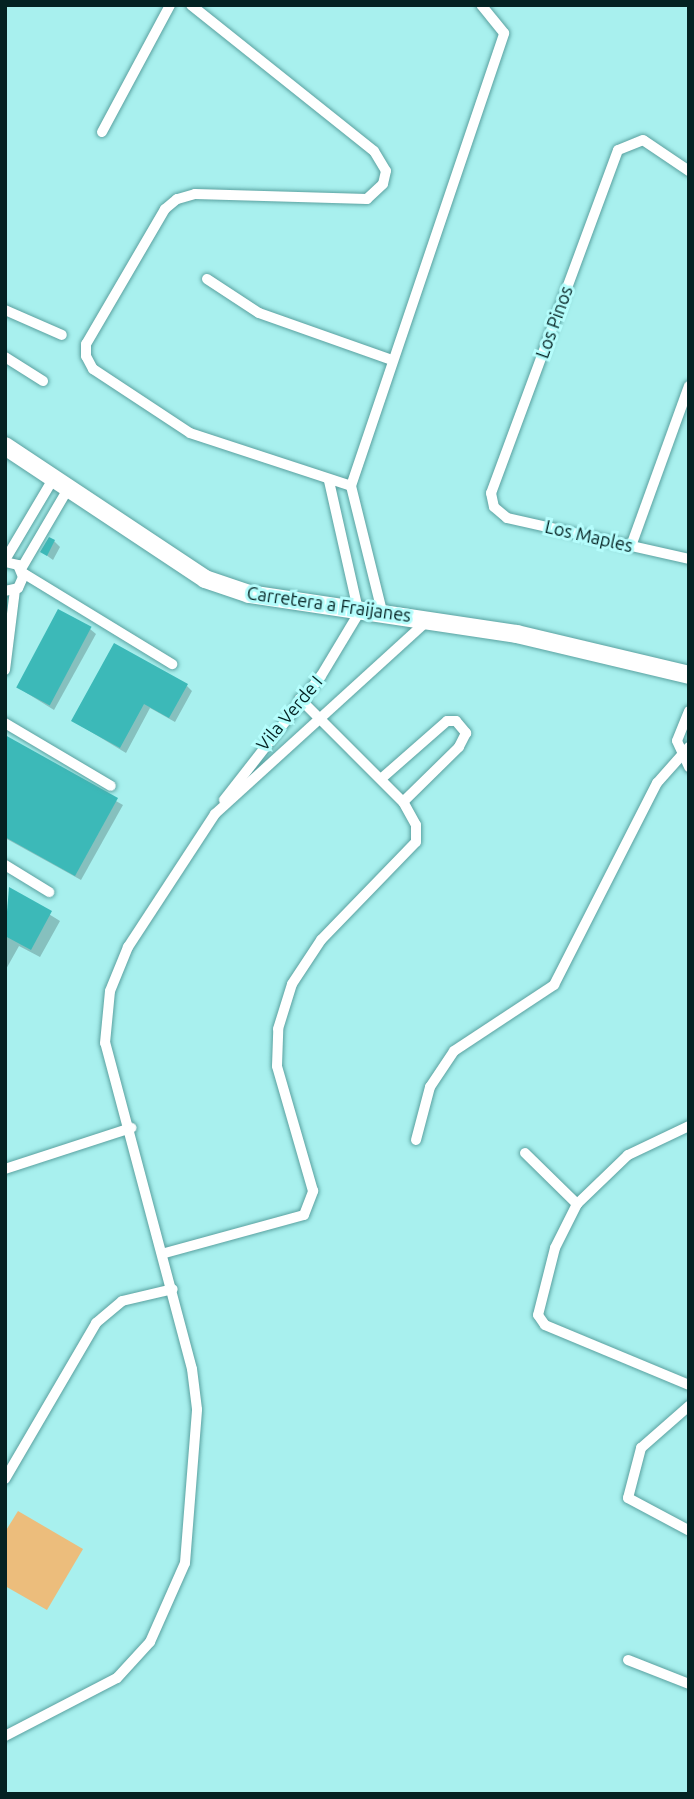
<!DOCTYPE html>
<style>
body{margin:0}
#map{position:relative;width:694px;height:1799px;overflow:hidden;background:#a8f0ee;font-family:Ubuntu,sans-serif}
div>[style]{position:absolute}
.green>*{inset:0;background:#ecbd7c}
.shadow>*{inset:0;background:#0003}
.building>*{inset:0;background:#3cb9b8;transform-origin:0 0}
.roads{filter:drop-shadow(0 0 2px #5aa1a0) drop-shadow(0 0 2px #5aa1a0)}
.minor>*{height:10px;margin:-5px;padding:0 5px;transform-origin:5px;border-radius:5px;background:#fff}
.primary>*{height:18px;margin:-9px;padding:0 9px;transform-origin:9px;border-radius:9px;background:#fff}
span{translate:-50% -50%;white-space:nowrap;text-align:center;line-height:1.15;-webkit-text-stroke:6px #b5fdfc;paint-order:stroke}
.street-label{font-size:18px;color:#042222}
.frame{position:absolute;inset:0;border:7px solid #042222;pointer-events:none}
</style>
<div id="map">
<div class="green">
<i style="clip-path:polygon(18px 1511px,83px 1549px,47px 1610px,5px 1586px,5px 1532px)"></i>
</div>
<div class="shadow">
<i style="clip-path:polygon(54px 541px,60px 547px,53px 560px,42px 552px)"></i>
<i style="clip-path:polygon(90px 629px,96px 634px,54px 710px,17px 687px)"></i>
<i style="clip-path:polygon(187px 686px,192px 691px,175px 722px,150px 708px,126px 753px,73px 721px)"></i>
<i style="clip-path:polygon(5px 739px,123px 805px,81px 880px,5px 838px)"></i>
<i style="clip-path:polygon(10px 890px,60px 921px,40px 957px,19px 946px,5px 971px)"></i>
</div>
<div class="building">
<i style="clip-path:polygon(49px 537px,55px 540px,47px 556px,40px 552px)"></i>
<i style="left:58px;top:609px;width:38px;height:89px;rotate:28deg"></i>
<i style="clip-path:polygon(114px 643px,188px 684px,169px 718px,144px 704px,120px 748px,71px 721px)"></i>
<i style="clip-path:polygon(5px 735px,118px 798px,75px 876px,5px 837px)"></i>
<i style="clip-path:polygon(9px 887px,52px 911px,31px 950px,5px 936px)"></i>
</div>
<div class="roads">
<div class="minor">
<i style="left:191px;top:5px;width:234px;rotate:38.6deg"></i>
<i style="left:374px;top:151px;width:23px;rotate:59deg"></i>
<i style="left:386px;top:171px;width:13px;rotate:103deg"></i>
<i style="left:383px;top:184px;width:22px;rotate:137deg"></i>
<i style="left:367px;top:199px;width:172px;rotate:-178.3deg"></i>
<i style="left:195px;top:194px;width:19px;rotate:164deg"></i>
<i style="left:177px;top:199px;width:16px;rotate:140deg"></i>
<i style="left:165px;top:209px;width:156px;rotate:120.3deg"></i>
<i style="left:86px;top:344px;width:12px;rotate:90deg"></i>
<i style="left:86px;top:356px;width:15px;rotate:62deg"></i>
<i style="left:93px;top:369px;width:116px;rotate:33.4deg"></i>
<i style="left:190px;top:433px;width:169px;rotate:18.2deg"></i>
<i style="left:351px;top:486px;width:478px;rotate:-71.3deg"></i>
<i style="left:504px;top:33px;width:36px;rotate:-129deg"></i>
<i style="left:102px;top:132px;width:144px;rotate:-61.8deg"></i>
<i style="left:689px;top:171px;width:55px;rotate:-146deg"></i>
<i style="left:643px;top:140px;width:27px;rotate:158deg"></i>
<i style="left:618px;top:150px;width:366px;rotate:110.3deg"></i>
<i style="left:491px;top:493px;width:14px;rotate:78deg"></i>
<i style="left:494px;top:507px;width:17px;rotate:40deg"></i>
<i style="left:507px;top:518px;width:187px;rotate:12.7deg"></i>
<i style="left:207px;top:279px;width:62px;rotate:33.2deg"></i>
<i style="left:259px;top:313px;width:138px;rotate:19.5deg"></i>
<i style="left:5px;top:310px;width:62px;rotate:23.7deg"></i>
<i style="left:5px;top:357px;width:45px;rotate:32.3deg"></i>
<i style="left:329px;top:481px;width:132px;rotate:77.3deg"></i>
<i style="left:351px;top:486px;width:129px;rotate:76.1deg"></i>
<i style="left:631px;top:546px;width:170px;rotate:-70.1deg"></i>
<i style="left:5px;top:560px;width:94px;rotate:-59.3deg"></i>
<i style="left:5px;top:562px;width:13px;rotate:13deg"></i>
<i style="left:18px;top:565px;width:13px;rotate:67deg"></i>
<i style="left:23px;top:577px;width:12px;rotate:114deg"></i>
<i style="left:18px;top:588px;width:13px;rotate:167deg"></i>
<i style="left:21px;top:569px;width:93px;rotate:-59.6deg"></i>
<i style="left:23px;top:573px;width:175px;rotate:31.4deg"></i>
<i style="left:5px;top:670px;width:81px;rotate:-82.9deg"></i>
<i style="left:689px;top:711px;width:32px;rotate:112deg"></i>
<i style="left:677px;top:741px;width:29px;rotate:65deg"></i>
<i style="left:5px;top:723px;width:123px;rotate:30.7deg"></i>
<i style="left:382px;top:778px;width:86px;rotate:-41.2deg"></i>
<i style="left:447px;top:721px;width:9px"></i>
<i style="left:456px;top:721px;width:16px;rotate:50deg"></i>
<i style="left:466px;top:733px;width:16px;rotate:117deg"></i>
<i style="left:459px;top:747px;width:78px;rotate:135.5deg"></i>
<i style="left:224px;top:800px;width:157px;rotate:-52deg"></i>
<i style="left:321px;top:676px;width:76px;rotate:-59deg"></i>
<i style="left:5px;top:865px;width:52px;rotate:31.5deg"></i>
<i style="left:689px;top:1126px;width:68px;rotate:154.6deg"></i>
<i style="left:628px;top:1155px;width:71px;rotate:136.1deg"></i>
<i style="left:577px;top:1204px;width:49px;rotate:116.6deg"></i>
<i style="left:555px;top:1248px;width:69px;rotate:104.2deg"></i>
<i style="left:538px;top:1315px;width:12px;rotate:55deg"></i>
<i style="left:545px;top:1325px;width:156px;rotate:22.6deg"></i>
<i style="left:416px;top:1140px;width:55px;rotate:-75.2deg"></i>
<i style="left:430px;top:1087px;width:43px;rotate:-56.3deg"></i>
<i style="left:454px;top:1051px;width:120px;rotate:-33.4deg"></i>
<i style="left:554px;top:985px;width:227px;rotate:-63deg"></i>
<i style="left:657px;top:783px;width:48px;rotate:-48.4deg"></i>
<i style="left:525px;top:1153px;width:73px;rotate:44.4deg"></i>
<i style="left:5px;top:1169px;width:133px;rotate:-18deg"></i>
<i style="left:165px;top:1253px;width:144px;rotate:-15.3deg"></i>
<i style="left:304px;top:1215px;width:26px;rotate:-69deg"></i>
<i style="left:313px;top:1191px;width:130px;rotate:-106.1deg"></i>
<i style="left:277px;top:1066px;width:37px;rotate:-88deg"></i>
<i style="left:278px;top:1029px;width:47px;rotate:-72.7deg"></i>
<i style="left:292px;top:984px;width:53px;rotate:-56.6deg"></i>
<i style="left:321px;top:940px;width:136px;rotate:-45.9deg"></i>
<i style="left:416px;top:842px;width:17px;rotate:-90deg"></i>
<i style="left:416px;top:825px;width:26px;rotate:-119deg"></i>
<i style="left:403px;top:802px;width:146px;rotate:-135deg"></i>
<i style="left:5px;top:1479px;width:181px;rotate:-59.7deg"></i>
<i style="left:96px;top:1323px;width:34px;rotate:-40deg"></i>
<i style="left:122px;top:1301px;width:52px;rotate:-13.2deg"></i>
<i style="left:688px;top:1530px;width:68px;rotate:-151.9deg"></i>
<i style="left:628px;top:1498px;width:52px;rotate:-75.4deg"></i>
<i style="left:641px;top:1448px;width:64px;rotate:-41.2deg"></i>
<i style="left:628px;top:1660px;width:66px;rotate:21.5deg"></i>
<i style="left:5px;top:1736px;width:126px;rotate:-27.4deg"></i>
<i style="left:117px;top:1678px;width:49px;rotate:-47.5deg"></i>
<i style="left:150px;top:1642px;width:86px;rotate:-66.1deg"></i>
<i style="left:185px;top:1563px;width:154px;rotate:-85.5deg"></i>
<i style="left:197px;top:1409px;width:40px;rotate:-97.1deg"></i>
<i style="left:192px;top:1369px;width:337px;rotate:-104.9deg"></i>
<i style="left:105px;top:1043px;width:52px;rotate:-84.5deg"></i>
<i style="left:110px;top:991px;width:48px;rotate:-67.8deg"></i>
<i style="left:128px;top:947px;width:159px;rotate:-56.8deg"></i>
<i style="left:215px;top:814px;width:288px;rotate:-42.3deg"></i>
</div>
<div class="primary">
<i style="left:5px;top:446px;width:240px;rotate:33.6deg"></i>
<i style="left:205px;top:579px;width:46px;rotate:18.8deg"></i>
<i style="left:249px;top:594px;width:271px;rotate:8.5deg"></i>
<i style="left:517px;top:634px;width:177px;rotate:13.4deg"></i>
</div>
</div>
<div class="street-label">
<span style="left:554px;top:322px;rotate:-70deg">Los Pinos</span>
<span style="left:589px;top:536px;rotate:13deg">Los Maples</span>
<span style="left:329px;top:604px;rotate:8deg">Carretera a Fraijanes</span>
<span style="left:289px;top:713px;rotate:-50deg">Vila Verde I</span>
</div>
<div class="frame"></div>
</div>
